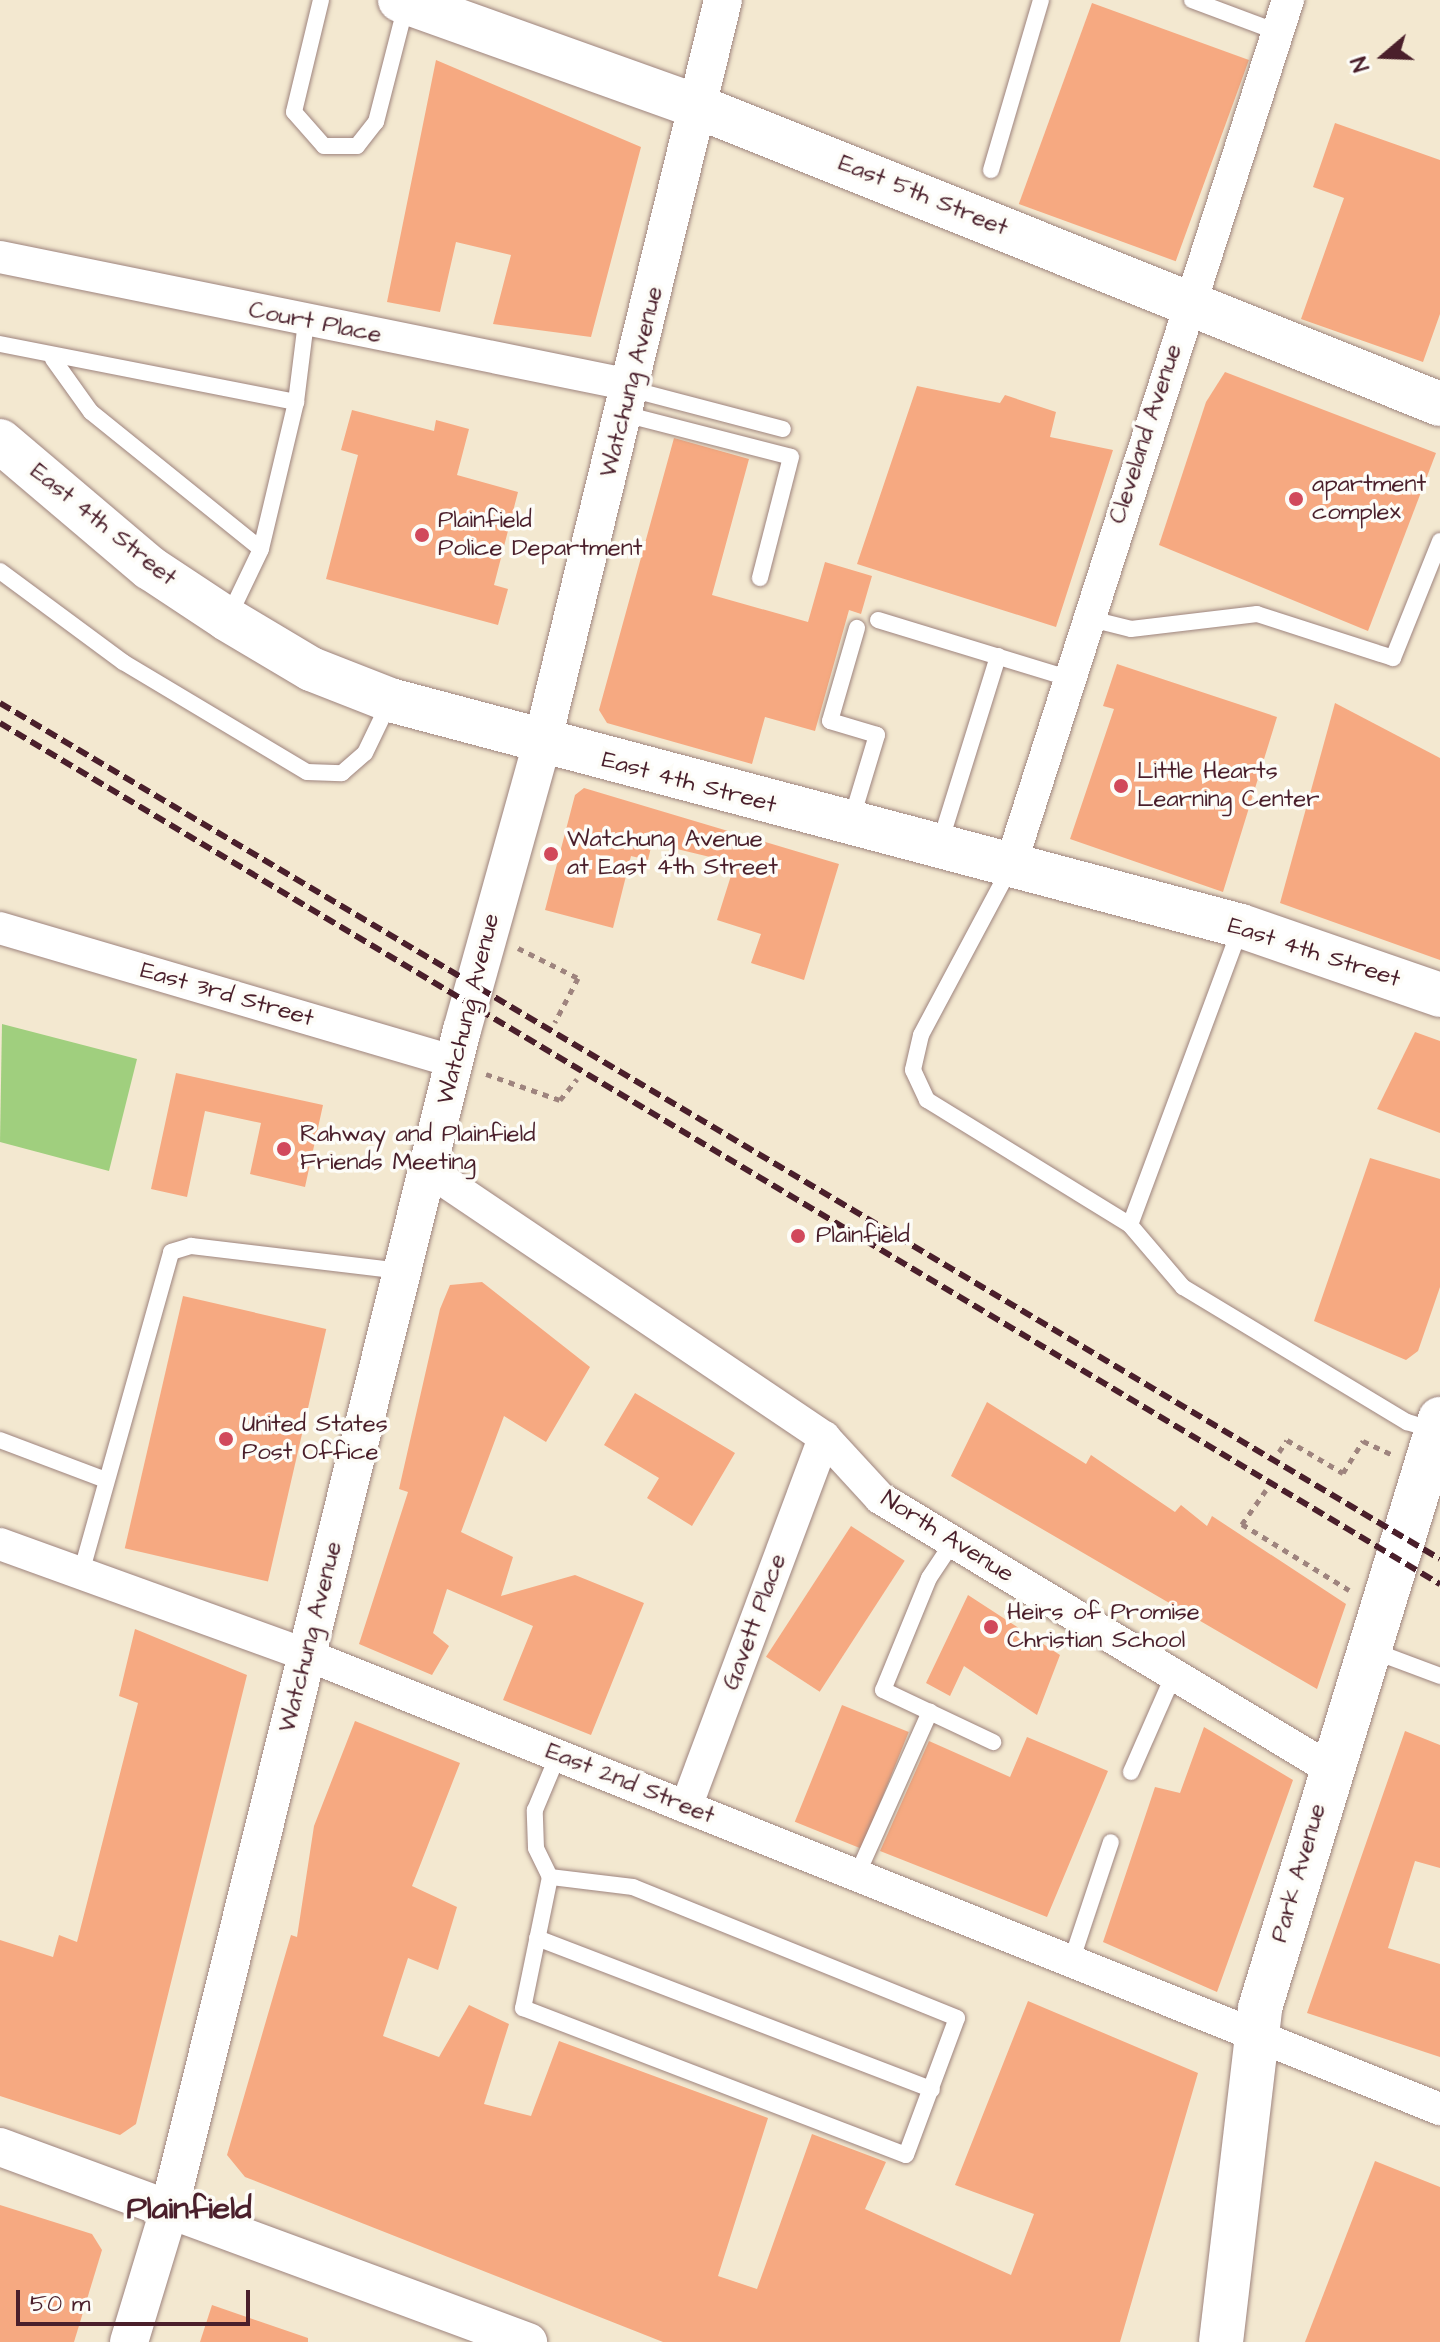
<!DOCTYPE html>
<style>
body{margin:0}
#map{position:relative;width:1440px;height:2342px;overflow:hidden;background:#f3e8d0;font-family:"Architects Daughter",sans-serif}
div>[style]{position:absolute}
.green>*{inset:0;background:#a0cf7e}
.building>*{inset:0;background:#f6a981;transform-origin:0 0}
.path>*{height:5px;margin-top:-2.5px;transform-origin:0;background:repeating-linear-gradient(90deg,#9e847e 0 6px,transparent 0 12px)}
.roads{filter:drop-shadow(0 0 2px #9e847e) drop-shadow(0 0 2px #9e847e)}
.service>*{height:16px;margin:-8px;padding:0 8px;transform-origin:8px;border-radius:8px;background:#fff}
.minor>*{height:32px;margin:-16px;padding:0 16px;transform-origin:16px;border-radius:16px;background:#fff}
.tertiary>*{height:38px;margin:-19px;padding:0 19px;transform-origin:19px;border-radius:19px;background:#fff}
.secondary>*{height:44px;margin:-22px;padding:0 22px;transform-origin:22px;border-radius:22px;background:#fff}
.rail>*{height:6px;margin-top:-3px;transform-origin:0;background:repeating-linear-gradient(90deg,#4a1f2b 0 12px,transparent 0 18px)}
.dots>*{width:22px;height:22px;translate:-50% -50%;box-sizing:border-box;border:4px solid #fdfcf7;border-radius:50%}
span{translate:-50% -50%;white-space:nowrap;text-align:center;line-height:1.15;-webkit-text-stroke:7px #fdfcf7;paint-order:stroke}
.street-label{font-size:24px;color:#4a1f2b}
.poi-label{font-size:24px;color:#4a1f2b}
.left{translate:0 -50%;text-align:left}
.district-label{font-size:32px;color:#4a1f2b;font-weight:700}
.north{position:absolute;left:1344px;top:16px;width:80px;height:80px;-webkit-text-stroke:6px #fdfcf7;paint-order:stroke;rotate:251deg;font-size:22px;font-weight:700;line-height:32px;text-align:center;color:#4a1f2b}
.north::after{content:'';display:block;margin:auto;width:28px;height:36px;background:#4a1f2b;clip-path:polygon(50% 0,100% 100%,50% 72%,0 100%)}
.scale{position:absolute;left:16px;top:2290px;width:234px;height:36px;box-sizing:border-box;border:4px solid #4a1f2b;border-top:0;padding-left:10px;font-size:24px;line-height:28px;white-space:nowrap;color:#4a1f2b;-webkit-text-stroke:6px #fdfcf7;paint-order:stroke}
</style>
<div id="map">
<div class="green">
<i style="clip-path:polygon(2px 1024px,137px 1059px,109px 1171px,0 1142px)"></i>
</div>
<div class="building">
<i style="left:1092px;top:3px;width:167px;height:214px;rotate:20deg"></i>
<i style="clip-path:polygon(436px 60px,641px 147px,591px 337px,493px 324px,511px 255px,456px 242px,440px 312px,387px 302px)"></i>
<i style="clip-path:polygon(1335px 123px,1440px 160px,1440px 314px,1423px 362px,1301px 319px,1344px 198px,1313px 187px)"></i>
<i style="clip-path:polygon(1225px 372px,1436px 453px,1368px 631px,1159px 545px,1206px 402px)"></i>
<i style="clip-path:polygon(917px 386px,1000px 403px,1005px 395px,1056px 412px,1050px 437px,1113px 450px,1056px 627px,857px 564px)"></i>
<i style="clip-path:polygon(352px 410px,434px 431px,436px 420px,469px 429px,457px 475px,518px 492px,494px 585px,508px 589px,498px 625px,326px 579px,358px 455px,341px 450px)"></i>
<i style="clip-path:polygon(674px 438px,749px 459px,712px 595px,808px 622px,825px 562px,872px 576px,861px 614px,849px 610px,815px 731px,765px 717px,752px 764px,607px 723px,599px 710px)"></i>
<i style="clip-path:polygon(1117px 664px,1277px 717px,1223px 892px,1070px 839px,1114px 709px,1103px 706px)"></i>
<i style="clip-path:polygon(1335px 703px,1440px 758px,1440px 960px,1280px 903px)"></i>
<i style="clip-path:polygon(584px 788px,839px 864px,804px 980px,751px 963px,761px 934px,717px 920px,735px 863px,652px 843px,648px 860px,631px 856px,613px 928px,545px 910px,575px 795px)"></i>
<i style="clip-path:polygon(1415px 1032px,1440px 1041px,1440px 1133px,1377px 1109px)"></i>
<i style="clip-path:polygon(176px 1073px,323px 1105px,305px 1187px,250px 1174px,261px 1123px,205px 1111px,187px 1197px,151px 1189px)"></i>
<i style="clip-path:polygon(1370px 1158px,1440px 1179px,1440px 1287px,1418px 1351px,1406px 1360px,1314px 1321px)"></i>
<i style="clip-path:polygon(482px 1282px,590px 1367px,546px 1442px,504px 1416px,461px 1532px,513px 1557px,501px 1596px,575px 1575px,644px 1603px,591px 1735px,503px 1700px,533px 1626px,447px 1589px,433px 1633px,449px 1646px,432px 1675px,359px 1644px,408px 1492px,399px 1489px,440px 1309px,450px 1285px)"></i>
<i style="left:183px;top:1296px;width:147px;height:259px;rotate:13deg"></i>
<i style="clip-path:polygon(635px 1393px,735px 1453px,692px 1526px,647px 1498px,659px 1478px,604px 1445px)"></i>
<i style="clip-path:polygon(987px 1402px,1086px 1464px,1091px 1455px,1175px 1512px,1181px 1505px,1207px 1526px,1212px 1516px,1346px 1604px,1317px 1689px,951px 1476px)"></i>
<i style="left:851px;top:1526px;width:64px;height:156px;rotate:33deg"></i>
<i style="clip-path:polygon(968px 1595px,1060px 1655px,1037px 1715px,964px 1666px,950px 1696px,926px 1683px)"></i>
<i style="clip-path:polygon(135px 1629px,247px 1675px,136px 2124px,120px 2135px,0 2096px,0 1940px,53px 1957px,59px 1935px,77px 1942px,138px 1703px,119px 1696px)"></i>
<i style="left:842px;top:1705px;width:72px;height:126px;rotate:22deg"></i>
<i style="clip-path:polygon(355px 1721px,460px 1763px,412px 1886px,457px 1907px,438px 1970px,408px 1958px,383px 2036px,439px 2057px,469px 2005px,509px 2024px,484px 2104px,531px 2116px,559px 2041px,768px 2118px,718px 2276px,757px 2289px,812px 2134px,886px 2162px,865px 2209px,1011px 2275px,1034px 2214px,955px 2185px,1028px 2001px,1198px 2073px,1120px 2342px,663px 2342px,245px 2177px,227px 2155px,291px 1935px,297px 1937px,314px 1826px)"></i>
<i style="clip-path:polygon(1204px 1727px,1293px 1780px,1217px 1992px,1103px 1942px,1155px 1787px,1180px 1793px)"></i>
<i style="clip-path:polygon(1405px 1731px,1440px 1745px,1440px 1868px,1415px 1861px,1388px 1948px,1440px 1964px,1440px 2057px,1307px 2013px)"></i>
<i style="clip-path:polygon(1027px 1737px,1108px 1771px,1047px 1917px,880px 1851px,929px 1741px,1010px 1777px)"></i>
<i style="clip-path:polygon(1375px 2161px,1440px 2187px,1440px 2342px,1305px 2342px)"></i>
<i style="clip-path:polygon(0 2205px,92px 2234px,102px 2250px,74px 2342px,0 2342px)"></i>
<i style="clip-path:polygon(212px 2305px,308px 2338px,308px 2342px,200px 2342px)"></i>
</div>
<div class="path">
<i style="left:518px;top:948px;width:67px;rotate:26.6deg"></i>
<i style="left:578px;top:978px;width:50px;rotate:117.6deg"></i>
<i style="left:486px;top:1074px;width:78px;rotate:19.4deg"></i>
<i style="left:560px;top:1100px;width:27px;rotate:-51deg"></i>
<i style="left:1279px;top:1452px;width:14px;rotate:-56deg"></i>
<i style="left:1287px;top:1440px;width:65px;rotate:30.5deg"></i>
<i style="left:1343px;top:1473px;width:38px;rotate:-58deg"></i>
<i style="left:1363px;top:1441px;width:33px;rotate:25deg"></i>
<i style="left:1266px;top:1490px;width:42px;rotate:125.2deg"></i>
<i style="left:1242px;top:1524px;width:126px;rotate:31.7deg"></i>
</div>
<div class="roads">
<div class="service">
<i style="left:321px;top:0;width:115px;rotate:103.6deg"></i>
<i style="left:294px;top:112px;width:45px;rotate:48.6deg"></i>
<i style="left:324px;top:146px;width:33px"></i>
<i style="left:357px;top:146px;width:31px;rotate:-52deg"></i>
<i style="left:376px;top:122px;width:121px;rotate:-75.6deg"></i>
<i style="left:1192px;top:0;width:91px;rotate:20.6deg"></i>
<i style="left:991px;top:170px;width:177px;rotate:-73.6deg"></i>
<i style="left:0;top:344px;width:302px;rotate:11.1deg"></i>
<i style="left:53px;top:359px;width:65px;rotate:54.4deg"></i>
<i style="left:91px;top:412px;width:218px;rotate:38.9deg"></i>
<i style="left:630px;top:389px;width:158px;rotate:14.7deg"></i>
<i style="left:624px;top:414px;width:172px;rotate:14.4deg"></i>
<i style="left:791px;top:457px;width:125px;rotate:104.4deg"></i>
<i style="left:0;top:571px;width:153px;rotate:36.5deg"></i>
<i style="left:123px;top:662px;width:214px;rotate:30.9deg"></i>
<i style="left:307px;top:772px;width:35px;rotate:2deg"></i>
<i style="left:342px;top:773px;width:30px;rotate:-41deg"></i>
<i style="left:365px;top:753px;width:58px;rotate:-64.3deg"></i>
<i style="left:228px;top:618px;width:76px;rotate:-64.4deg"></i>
<i style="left:261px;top:549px;width:151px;rotate:-76.6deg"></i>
<i style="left:296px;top:402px;width:81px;rotate:-82.9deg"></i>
<i style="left:1087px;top:618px;width:45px;rotate:14deg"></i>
<i style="left:1131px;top:629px;width:127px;rotate:-6.8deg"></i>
<i style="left:1257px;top:614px;width:143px;rotate:17.9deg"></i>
<i style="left:1393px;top:658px;width:126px;rotate:-68.1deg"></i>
<i style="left:878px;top:620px;width:199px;rotate:17deg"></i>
<i style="left:851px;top:821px;width:90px;rotate:-73.2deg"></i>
<i style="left:877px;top:735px;width:49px;rotate:-163.4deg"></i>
<i style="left:830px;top:721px;width:97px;rotate:-73.8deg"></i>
<i style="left:939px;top:846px;width:199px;rotate:-72.7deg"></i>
<i style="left:1009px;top:870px;width:187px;rotate:118.1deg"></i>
<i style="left:921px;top:1035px;width:36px;rotate:103deg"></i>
<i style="left:913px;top:1070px;width:33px;rotate:65deg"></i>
<i style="left:927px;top:1100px;width:238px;rotate:31.6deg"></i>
<i style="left:1130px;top:1225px;width:82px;rotate:49.5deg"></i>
<i style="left:1183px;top:1287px;width:262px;rotate:31.1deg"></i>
<i style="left:1407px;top:1422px;width:28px;rotate:17deg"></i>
<i style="left:1130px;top:1225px;width:319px;rotate:-69.6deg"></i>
<i style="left:0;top:1440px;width:110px;rotate:20.7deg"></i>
<i style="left:953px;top:1542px;width:43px;rotate:123.7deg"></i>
<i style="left:929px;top:1578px;width:121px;rotate:112.3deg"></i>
<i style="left:883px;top:1690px;width:122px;rotate:25.3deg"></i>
<i style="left:81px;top:1573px;width:333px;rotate:-74.3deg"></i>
<i style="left:171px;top:1252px;width:21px;rotate:-17deg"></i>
<i style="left:191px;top:1246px;width:212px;rotate:6.8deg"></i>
<i style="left:1371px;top:1650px;width:74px;rotate:20.6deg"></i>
<i style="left:1131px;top:1772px;width:107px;rotate:-66.3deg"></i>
<i style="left:857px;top:1875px;width:179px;rotate:-65.9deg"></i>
<i style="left:550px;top:1877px;width:134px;rotate:101.6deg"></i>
<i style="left:523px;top:2008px;width:410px;rotate:21deg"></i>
<i style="left:906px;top:2155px;width:146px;rotate:-69.6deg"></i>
<i style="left:957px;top:2018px;width:349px;rotate:-158deg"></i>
<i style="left:633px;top:1887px;width:84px;rotate:-173.1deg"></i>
<i style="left:550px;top:1877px;width:32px;rotate:-116deg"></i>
<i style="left:536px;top:1848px;width:38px;rotate:-92deg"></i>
<i style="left:535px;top:1810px;width:60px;rotate:-67.3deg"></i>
<i style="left:537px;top:1938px;width:423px;rotate:21deg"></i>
<i style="left:1072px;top:1959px;width:123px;rotate:-71.6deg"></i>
</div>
<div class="minor">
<i style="left:0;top:257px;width:644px;rotate:11.47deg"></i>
<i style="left:1009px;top:870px;width:914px;rotate:-72.22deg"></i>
<i style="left:0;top:928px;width:474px;rotate:16.4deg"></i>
<i style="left:428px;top:1170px;width:478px;rotate:34deg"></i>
<i style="left:824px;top:1437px;width:83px;rotate:47.4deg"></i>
<i style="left:880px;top:1498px;width:524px;rotate:31.02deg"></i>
<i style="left:0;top:1544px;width:326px;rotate:19.9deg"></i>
<i style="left:307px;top:1655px;width:1221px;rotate:21.84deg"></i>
<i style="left:686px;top:1807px;width:395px;rotate:-69.5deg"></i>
</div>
<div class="tertiary">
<i style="left:0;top:2147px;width:563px;rotate:20.27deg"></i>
<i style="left:129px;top:2342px;width:138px;rotate:-73.1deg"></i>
<i style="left:169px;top:2210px;width:1216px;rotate:-76.06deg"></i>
<i style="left:462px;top:1030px;width:298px;rotate:-74.4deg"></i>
<i style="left:542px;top:743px;width:765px;rotate:-76.31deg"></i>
</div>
<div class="secondary">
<i style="left:400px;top:0;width:320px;rotate:19.7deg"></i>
<i style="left:701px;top:108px;width:796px;rotate:21.83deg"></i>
<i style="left:0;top:441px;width:197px;rotate:40.3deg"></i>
<i style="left:150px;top:568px;width:92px;rotate:33.5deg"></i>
<i style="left:227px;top:619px;width:98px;rotate:30.8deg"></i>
<i style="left:311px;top:669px;width:85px;rotate:21.4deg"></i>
<i style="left:390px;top:700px;width:880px;rotate:14.87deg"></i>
<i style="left:1241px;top:926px;width:211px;rotate:19.1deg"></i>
<i style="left:1221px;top:2342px;width:336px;rotate:-83.3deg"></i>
<i style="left:1260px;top:2008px;width:616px;rotate:-73.01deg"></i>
</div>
</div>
<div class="rail">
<i style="left:0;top:703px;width:1675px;rotate:30.73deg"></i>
<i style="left:0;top:723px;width:1678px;rotate:30.88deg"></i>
</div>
<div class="dots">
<i style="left:1296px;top:499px;background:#d1495b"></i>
<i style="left:422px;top:535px;background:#d1495b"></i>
<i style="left:1121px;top:786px;background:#d1495b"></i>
<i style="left:551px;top:854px;background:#d1495b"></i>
<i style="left:284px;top:1149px;background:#d1495b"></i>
<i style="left:798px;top:1236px;background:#d1495b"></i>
<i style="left:226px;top:1439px;background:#d1495b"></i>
<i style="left:991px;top:1627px;background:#d1495b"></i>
</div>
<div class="street-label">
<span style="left:923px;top:196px;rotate:22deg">East 5th Street</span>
<span style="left:315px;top:323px;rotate:11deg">Court Place</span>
<span style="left:632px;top:382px;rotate:-76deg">Watchung Avenue</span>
<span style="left:1146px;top:434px;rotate:-72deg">Cleveland Avenue</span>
<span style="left:103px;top:525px;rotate:39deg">East 4th Street</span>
<span style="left:689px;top:783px;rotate:15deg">East 4th Street</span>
<span style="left:1314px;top:953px;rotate:18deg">East 4th Street</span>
<span style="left:227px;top:995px;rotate:16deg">East 3rd Street</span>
<span style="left:469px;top:1009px;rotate:-76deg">Watchung Avenue</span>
<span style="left:947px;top:1537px;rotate:32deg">North Avenue</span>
<span style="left:755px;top:1622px;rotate:-70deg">Gavett Place</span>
<span style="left:311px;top:1637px;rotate:-76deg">Watchung Avenue</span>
<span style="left:630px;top:1784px;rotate:22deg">East 2nd Street</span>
<span style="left:1299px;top:1873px;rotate:-74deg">Park Avenue</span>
</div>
<div class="poi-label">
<span class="left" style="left:1312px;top:499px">apartment<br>complex</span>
<span class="left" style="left:438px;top:535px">Plainfield<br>Police Department</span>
<span class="left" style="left:1137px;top:786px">Little Hearts<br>Learning Center</span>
<span class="left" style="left:567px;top:854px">Watchung Avenue<br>at East 4th Street</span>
<span class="left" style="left:300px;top:1149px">Rahway and Plainfield<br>Friends Meeting</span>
<span class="left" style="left:816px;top:1236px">Plainfield</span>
<span class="left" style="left:242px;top:1439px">United States<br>Post Office</span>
<span class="left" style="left:1007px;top:1627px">Heirs of Promise<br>Christian School</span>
</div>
<div class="district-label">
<span style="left:189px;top:2209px">Plainfield</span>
</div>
<div class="north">N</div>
<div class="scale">50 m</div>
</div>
